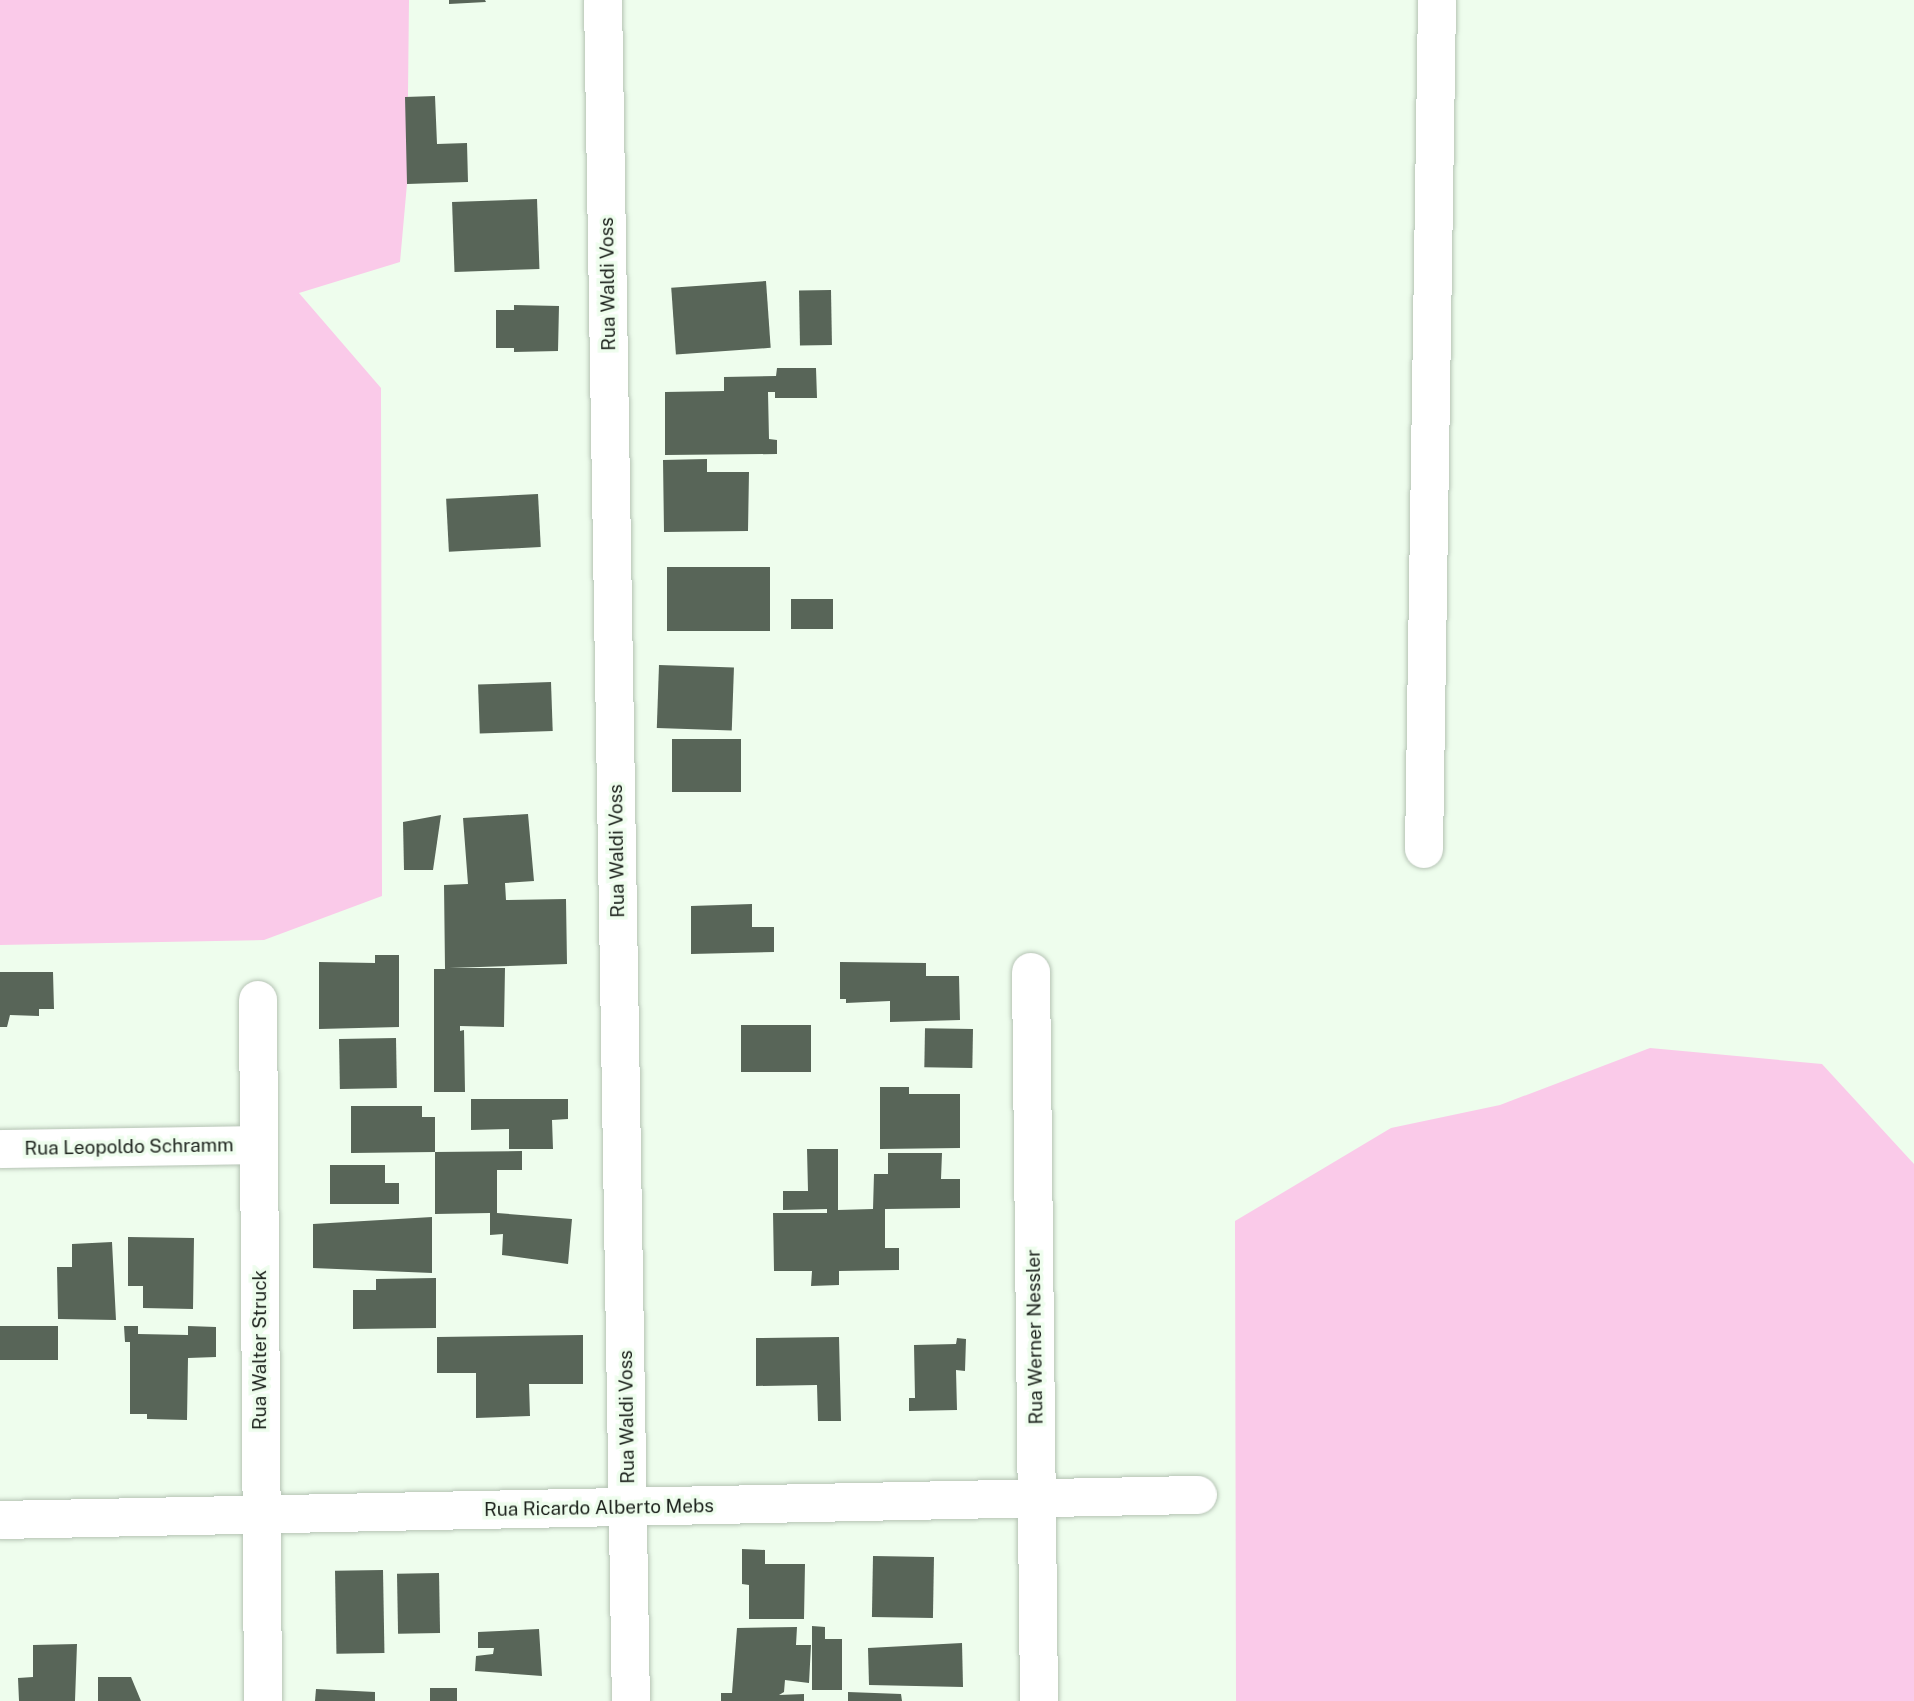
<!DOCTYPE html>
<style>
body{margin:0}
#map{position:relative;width:1914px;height:1701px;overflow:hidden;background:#eefded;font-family:"Public Sans",sans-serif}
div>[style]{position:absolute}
.green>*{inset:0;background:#facae9}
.building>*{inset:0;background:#586558;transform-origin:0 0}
.roads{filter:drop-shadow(0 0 2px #b5c3b4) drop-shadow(0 0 2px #b5c3b4)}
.minor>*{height:38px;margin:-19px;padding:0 19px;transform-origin:19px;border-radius:19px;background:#fff}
span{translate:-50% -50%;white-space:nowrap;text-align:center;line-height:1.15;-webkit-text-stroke:7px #eefded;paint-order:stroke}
.street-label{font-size:19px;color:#1c221c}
</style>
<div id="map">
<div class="green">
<i style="clip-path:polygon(0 0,409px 0,407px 184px,400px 262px,299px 293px,381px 388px,382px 896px,264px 940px,0 945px)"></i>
<i style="clip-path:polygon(1650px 1048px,1822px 1064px,1914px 1164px,1914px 1701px,1236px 1701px,1235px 1221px,1391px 1128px,1500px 1105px)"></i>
</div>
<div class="building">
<i style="clip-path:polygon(449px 0,485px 0,486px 2px,449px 4px)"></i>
<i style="clip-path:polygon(435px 96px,437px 144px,467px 143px,468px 182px,407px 184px,405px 97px)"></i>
<i style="left:537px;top:199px;width:70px;height:85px;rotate:88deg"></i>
<i style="left:766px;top:281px;width:67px;height:95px;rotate:86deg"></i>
<i style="left:831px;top:290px;width:55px;height:32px;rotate:89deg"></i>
<i style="clip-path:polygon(514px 305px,559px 306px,558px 351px,514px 352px,514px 348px,496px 348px,496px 310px,514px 310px)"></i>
<i style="clip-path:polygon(777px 368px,816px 368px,817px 398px,775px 398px,775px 392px,768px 392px,769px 439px,777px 440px,777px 454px,665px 455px,665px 392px,724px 391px,724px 377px,776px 376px)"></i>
<i style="clip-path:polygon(707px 459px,707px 472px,749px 472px,748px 531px,664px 532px,663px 460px)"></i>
<i style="left:538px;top:494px;width:53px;height:92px;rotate:87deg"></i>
<i style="left:667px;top:567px;width:103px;height:64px"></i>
<i style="left:791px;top:599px;width:42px;height:30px"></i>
<i style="left:659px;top:665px;width:75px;height:63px;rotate:2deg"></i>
<i style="left:551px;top:682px;width:49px;height:73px;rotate:88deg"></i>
<i style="left:672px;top:739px;width:69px;height:53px"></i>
<i style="clip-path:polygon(528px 814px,534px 881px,505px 883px,506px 900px,566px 899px,567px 964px,449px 968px,505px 968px,504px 1027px,460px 1026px,460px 1031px,464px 1030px,465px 1092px,434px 1092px,434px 969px,445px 969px,444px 885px,468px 884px,463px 818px)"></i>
<i style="clip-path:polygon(441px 815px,433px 870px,404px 870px,403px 822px)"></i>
<i style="clip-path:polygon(752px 904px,752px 927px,774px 927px,774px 952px,691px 954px,691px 906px)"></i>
<i style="clip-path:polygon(375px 955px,399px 955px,399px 1027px,319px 1029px,319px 962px,375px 963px)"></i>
<i style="clip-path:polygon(840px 962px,926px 963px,926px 976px,959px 976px,960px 1020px,890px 1022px,890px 1001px,846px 1003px,846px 999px,840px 999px)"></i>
<i style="clip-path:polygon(0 972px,53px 972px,54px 1009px,39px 1009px,39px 1016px,10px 1015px,7px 1027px,0 1027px)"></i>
<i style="left:741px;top:1025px;width:70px;height:47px"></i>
<i style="left:973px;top:1029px;width:39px;height:48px;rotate:91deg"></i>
<i style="left:396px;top:1038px;width:50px;height:57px;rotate:89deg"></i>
<i style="clip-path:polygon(880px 1087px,909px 1087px,909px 1094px,960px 1094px,960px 1148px,880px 1149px)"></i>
<i style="clip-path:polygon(471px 1099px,568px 1099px,568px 1119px,552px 1120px,553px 1149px,509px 1149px,509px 1129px,471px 1130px)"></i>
<i style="clip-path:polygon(351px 1106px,422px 1106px,422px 1117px,435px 1117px,435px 1152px,351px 1153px)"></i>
<i style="clip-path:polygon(807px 1149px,838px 1149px,838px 1210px,873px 1209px,874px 1174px,888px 1174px,888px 1153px,942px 1153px,941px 1179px,960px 1179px,960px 1208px,885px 1209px,885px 1248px,899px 1248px,899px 1270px,839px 1271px,839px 1285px,811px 1286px,812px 1271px,774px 1271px,773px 1213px,827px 1213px,827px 1209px,783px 1210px,783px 1191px,808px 1191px)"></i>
<i style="clip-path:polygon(522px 1151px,522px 1170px,497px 1170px,497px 1213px,572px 1219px,568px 1264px,502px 1255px,503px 1234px,490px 1235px,490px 1213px,435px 1214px,435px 1152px)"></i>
<i style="clip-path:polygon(330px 1165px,385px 1165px,385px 1183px,399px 1183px,399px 1204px,330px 1204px)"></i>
<i style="clip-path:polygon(432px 1217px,432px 1273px,313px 1268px,313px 1224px)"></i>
<i style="clip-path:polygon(128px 1237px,194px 1238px,193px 1309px,143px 1308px,143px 1286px,128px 1286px)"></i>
<i style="clip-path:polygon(112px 1242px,116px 1320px,58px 1319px,57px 1267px,72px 1267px,72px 1244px)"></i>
<i style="clip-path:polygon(436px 1278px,436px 1328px,353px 1329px,353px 1290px,376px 1290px,376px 1279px)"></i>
<i style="left:0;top:1326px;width:58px;height:34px"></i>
<i style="clip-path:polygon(124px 1326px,138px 1326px,138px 1334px,188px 1335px,188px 1326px,216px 1327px,216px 1357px,188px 1358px,187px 1420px,147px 1419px,147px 1414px,130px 1414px,130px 1342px,125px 1342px)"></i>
<i style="clip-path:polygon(583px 1335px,583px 1384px,529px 1384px,530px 1416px,476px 1418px,476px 1373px,437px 1373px,437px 1337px)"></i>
<i style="clip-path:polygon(839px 1337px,841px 1421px,818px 1421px,817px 1385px,756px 1386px,756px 1338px)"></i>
<i style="clip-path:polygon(957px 1338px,966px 1339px,965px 1371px,956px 1370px,957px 1410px,909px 1411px,909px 1398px,915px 1398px,914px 1345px,956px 1344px)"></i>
<i style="clip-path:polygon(742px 1549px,765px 1550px,765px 1564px,805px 1564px,804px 1619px,749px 1619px,749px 1585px,742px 1584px)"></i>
<i style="left:873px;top:1556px;width:61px;height:61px;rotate:1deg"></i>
<i style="left:383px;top:1570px;width:83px;height:48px;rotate:89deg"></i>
<i style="left:439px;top:1573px;width:60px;height:42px;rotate:89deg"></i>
<i style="clip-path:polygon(812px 1626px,825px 1627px,825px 1639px,842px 1639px,842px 1690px,812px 1690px)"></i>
<i style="clip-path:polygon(797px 1627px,796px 1645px,811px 1645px,809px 1683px,785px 1680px,784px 1692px,779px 1695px,804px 1694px,804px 1701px,721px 1701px,721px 1693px,732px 1693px,737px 1628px)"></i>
<i style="clip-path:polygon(539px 1629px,542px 1676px,475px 1671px,476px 1656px,493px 1654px,494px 1648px,478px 1648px,478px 1632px)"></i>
<i style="clip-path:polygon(962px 1643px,963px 1687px,869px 1685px,868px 1648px)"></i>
<i style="clip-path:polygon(77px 1644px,75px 1701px,19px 1701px,18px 1678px,33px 1677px,33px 1645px)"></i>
<i style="clip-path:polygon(98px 1677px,131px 1677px,141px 1701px,98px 1701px)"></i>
<i style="left:457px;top:1688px;width:13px;height:27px;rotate:90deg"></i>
<i style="clip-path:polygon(316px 1689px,375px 1692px,375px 1701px,315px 1701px)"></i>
<i style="clip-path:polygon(848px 1692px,901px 1694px,902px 1701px,848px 1701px)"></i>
</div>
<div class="roads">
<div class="minor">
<i style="left:603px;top:0;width:1701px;rotate:89.06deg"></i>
<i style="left:1424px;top:849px;width:849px;rotate:-89.12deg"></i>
<i style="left:1031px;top:972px;width:729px;rotate:89.37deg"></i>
<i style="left:258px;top:1000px;width:701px;rotate:89.59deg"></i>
<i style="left:0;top:1149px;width:259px;rotate:-0.9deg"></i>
<i style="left:0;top:1520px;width:1198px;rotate:-1.2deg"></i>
</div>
</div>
<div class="street-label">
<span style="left:608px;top:284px;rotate:-91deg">Rua Waldi Voss</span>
<span style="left:617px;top:851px;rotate:-91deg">Rua Waldi Voss</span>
<span style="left:129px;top:1147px;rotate:-1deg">Rua Leopoldo Schramm</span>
<span style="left:1035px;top:1337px;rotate:-91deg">Rua Werner Nessler</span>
<span style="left:260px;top:1350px;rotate:-90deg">Rua Walter Struck</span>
<span style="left:627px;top:1417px;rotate:-91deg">Rua Waldi Voss</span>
<span style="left:599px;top:1508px;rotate:-1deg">Rua Ricardo Alberto Mebs</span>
</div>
</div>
